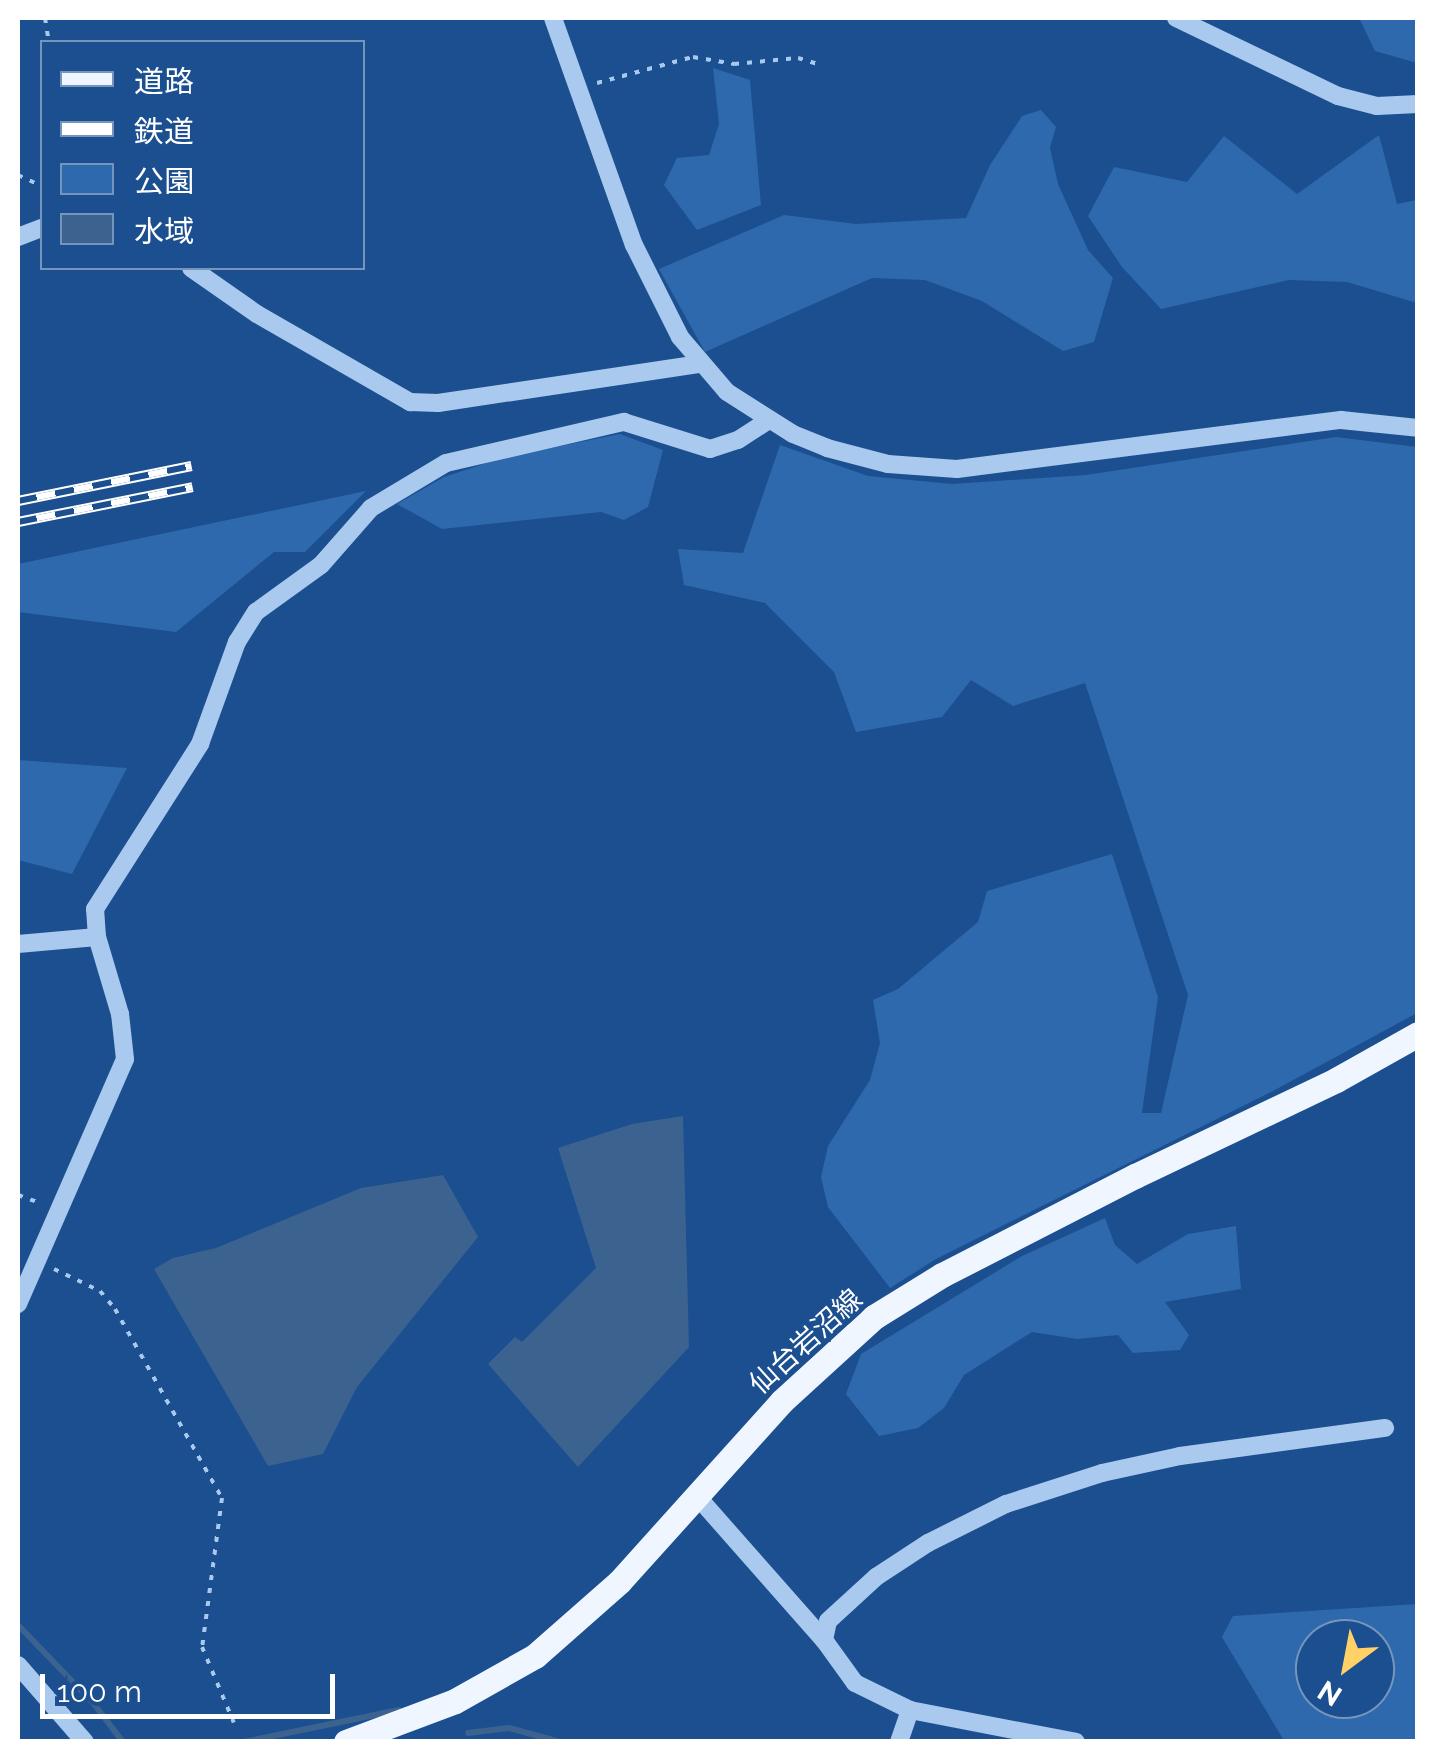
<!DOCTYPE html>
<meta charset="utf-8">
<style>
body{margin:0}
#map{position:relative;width:1435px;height:1759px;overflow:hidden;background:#1b4f8f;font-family:Raleway,"Noto Sans JP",sans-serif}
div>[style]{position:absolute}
.green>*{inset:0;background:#2e69ad}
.water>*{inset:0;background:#3c6290}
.stream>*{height:6px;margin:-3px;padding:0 3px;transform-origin:3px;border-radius:3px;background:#3c6290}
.path>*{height:4px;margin-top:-2px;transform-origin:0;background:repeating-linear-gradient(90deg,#a9c9ee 0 5px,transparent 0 13px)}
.minor>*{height:18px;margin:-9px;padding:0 9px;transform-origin:9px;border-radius:9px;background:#a9c9ee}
.major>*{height:25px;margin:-12.5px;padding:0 12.5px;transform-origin:12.5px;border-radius:12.5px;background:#f0f6ff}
.rail>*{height:10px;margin-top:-5px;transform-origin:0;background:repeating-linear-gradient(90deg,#1b4f8f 0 19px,#fff 0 38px);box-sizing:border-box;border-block:2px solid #fff}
span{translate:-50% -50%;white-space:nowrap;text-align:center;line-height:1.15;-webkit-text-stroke:8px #1b4f8f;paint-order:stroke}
.street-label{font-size:28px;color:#fff}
.frame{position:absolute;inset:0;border:20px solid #fff;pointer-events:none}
.legend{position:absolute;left:40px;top:40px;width:325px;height:230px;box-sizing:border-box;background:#1b4f8f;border:2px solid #7695bc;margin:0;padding:12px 18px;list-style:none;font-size:30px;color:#fff}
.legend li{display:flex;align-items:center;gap:20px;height:50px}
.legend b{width:50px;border:2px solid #7695bc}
.north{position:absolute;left:1295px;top:1619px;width:100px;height:100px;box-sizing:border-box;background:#1b4f8f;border:2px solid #7695bc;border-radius:50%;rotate:212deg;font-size:28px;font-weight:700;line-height:40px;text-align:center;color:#fff}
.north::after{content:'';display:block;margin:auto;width:35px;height:45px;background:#ffd166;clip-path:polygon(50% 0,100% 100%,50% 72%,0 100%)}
.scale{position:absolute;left:40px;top:1674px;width:295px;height:45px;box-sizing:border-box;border:5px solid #fff;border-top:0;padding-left:12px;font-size:30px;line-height:35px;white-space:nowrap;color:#fff;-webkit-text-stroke:8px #1b4f8f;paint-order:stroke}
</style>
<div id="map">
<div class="green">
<i style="clip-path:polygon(1359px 18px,1417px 18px,1417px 63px,1375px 51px)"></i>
<i style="clip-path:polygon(713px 68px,750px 80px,761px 205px,697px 230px,664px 185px,677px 158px,709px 155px,719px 124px)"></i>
<i style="clip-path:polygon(1041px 110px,1056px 127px,1050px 148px,1058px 184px,1088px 250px,1113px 278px,1094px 342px,1063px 351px,982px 301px,925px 280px,872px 278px,705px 352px,659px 269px,784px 215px,856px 224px,966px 218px,990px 165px,1022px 116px)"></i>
<i style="clip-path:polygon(1379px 135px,1397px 204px,1417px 200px,1417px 303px,1347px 282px,1289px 280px,1161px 309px,1122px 267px,1088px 216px,1114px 167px,1187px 182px,1224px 136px,1297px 194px)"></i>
<i style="clip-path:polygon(620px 434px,663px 450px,648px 507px,624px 520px,601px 512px,442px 529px,397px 504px,444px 477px,505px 457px)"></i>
<i style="clip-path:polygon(1336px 437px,1417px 447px,1417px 1013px,1273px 1091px,936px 1259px,890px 1288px,828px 1207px,821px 1177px,828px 1146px,870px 1080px,880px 1043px,873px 1000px,898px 989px,978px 922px,987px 891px,1112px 854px,1158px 997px,1142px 1113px,1161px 1113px,1188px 995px,1085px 683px,1013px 706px,971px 680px,942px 717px,856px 732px,834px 672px,765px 603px,684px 585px,678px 549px,743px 553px,780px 445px,868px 476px,952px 484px,1086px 475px)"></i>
<i style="clip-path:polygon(366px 491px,305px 552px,274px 552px,176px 632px,18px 612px,18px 564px)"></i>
<i style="clip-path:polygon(18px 760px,127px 768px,72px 874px,18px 860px)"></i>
<i style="clip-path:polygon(1105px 1218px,1115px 1245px,1137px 1264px,1188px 1234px,1236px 1226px,1241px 1289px,1165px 1302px,1189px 1335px,1180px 1350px,1133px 1353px,1118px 1335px,1077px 1339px,1032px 1332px,964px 1375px,944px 1408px,918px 1428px,879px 1436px,846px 1394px,861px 1354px,1022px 1256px)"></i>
<i style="clip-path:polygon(evenodd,1417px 1604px,1417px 1741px,1283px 1739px,1222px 1637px,1233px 1616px,1417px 1604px,1315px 1639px,1375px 1639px,1375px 1699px,1315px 1699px,1315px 1639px)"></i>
</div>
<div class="water">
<i style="clip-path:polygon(683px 1116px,689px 1347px,578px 1467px,488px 1364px,515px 1337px,522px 1342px,596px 1268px,558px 1148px,632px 1124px)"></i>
<i style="clip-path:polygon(443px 1175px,478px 1237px,357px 1387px,323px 1454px,268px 1466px,154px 1269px,173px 1258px,216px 1248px,361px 1188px)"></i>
</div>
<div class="stream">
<i style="left:18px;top:1625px;width:110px;rotate:46.1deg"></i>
<i style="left:94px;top:1704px;width:48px;rotate:52.7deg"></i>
<i style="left:468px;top:1733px;width:41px;rotate:-7deg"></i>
<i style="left:509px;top:1728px;width:54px;rotate:15.1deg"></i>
<i style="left:244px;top:1742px;width:158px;rotate:-11.7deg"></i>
</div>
<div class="path">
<i style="left:45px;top:18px;width:24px;rotate:81deg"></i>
<i style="left:597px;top:83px;width:99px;rotate:-15.2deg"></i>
<i style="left:693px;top:57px;width:42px;rotate:9.7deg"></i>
<i style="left:734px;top:64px;width:64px;rotate:-5.4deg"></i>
<i style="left:798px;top:58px;width:24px;rotate:17deg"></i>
<i style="left:18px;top:175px;width:26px;rotate:25deg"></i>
<i style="left:18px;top:1195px;width:23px;rotate:20deg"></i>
<i style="left:54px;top:1269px;width:51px;rotate:25.6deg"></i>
<i style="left:100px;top:1291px;width:23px;rotate:50deg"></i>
<i style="left:115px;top:1309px;width:217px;rotate:60.5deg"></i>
<i style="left:222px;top:1498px;width:150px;rotate:97.6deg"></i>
<i style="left:202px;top:1647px;width:82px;rotate:67.2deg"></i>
</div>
<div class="minor">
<i style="left:553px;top:18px;width:241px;rotate:70.4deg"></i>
<i style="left:634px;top:245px;width:103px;rotate:63.4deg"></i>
<i style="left:680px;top:337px;width:72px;rotate:49.5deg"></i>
<i style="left:727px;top:392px;width:78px;rotate:32.5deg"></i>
<i style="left:793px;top:434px;width:37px;rotate:22deg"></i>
<i style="left:827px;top:448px;width:63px;rotate:14.7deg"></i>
<i style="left:888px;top:464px;width:69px;rotate:4.1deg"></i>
<i style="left:957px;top:469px;width:387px;rotate:-7.3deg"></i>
<i style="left:1341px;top:420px;width:77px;rotate:5.9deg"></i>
<i style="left:1176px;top:18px;width:180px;rotate:25.7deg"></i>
<i style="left:1338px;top:96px;width:40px;rotate:14.4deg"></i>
<i style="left:1377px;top:106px;width:41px;rotate:-2.8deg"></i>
<i style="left:18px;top:237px;width:26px;rotate:-21deg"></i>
<i style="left:191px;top:268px;width:80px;rotate:34.9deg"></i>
<i style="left:257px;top:314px;width:177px;rotate:29.9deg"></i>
<i style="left:410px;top:402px;width:28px;rotate:2deg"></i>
<i style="left:438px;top:403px;width:265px;rotate:-8.5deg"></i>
<i style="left:18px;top:944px;width:79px;rotate:-5.1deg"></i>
<i style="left:18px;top:1304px;width:267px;rotate:-66.4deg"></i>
<i style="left:125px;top:1059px;width:45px;rotate:-96.3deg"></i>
<i style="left:120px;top:1014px;width:80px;rotate:-106.6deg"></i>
<i style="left:97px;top:937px;width:28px;rotate:-94deg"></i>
<i style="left:95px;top:909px;width:196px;rotate:-57.5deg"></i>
<i style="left:200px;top:744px;width:109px;rotate:-70.1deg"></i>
<i style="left:237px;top:642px;width:36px;rotate:-58deg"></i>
<i style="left:256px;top:612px;width:80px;rotate:-35.9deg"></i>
<i style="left:321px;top:565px;width:76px;rotate:-48.7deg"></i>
<i style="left:371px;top:508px;width:87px;rotate:-31deg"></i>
<i style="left:446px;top:463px;width:183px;rotate:-13deg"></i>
<i style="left:624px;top:422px;width:90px;rotate:17.4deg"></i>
<i style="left:710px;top:449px;width:29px;rotate:-18deg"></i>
<i style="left:738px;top:440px;width:35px;rotate:-33deg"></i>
<i style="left:696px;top:1495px;width:193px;rotate:48.6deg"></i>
<i style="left:824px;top:1640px;width:53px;rotate:54.2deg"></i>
<i style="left:855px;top:1683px;width:61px;rotate:26.1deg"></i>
<i style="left:910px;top:1710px;width:169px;rotate:10.9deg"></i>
<i style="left:824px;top:1640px;width:19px;rotate:-78deg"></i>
<i style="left:828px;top:1621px;width:65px;rotate:-42.5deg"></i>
<i style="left:876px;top:1577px;width:62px;rotate:-33.2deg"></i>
<i style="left:928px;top:1543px;width:87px;rotate:-26.6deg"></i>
<i style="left:1006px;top:1504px;width:101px;rotate:-17.9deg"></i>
<i style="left:1102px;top:1473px;width:80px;rotate:-12.3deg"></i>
<i style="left:1180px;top:1456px;width:207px;rotate:-7.8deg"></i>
<i style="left:18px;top:1665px;width:102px;rotate:49deg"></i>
<i style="left:899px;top:1742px;width:34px;rotate:-71deg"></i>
</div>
<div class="major">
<i style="left:346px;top:1742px;width:116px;rotate:-20.6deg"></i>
<i style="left:455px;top:1701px;width:92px;rotate:-29.4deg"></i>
<i style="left:535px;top:1656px;width:113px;rotate:-41.4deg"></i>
<i style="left:620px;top:1581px;width:242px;rotate:-48deg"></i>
<i style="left:782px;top:1401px;width:125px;rotate:-42.4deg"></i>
<i style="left:874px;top:1317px;width:80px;rotate:-31.7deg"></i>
<i style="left:942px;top:1275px;width:217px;rotate:-27.2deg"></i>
<i style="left:1135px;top:1176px;width:223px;rotate:-25.5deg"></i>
<i style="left:1336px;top:1080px;width:94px;rotate:-29.3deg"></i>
</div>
<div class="rail">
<i style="left:18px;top:501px;width:177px;rotate:-11.4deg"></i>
<i style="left:18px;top:522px;width:178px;rotate:-11.3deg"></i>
</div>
<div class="street-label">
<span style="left:806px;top:1342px;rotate:-42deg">仙台岩沼線</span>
</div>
<div class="frame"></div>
<ul class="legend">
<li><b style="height:12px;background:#f0f6ff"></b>道路</li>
<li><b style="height:12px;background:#fff"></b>鉄道</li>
<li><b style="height:28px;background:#2e69ad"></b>公園</li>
<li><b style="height:28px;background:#3c6290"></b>水域</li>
</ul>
<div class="north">N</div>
<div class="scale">100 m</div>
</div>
